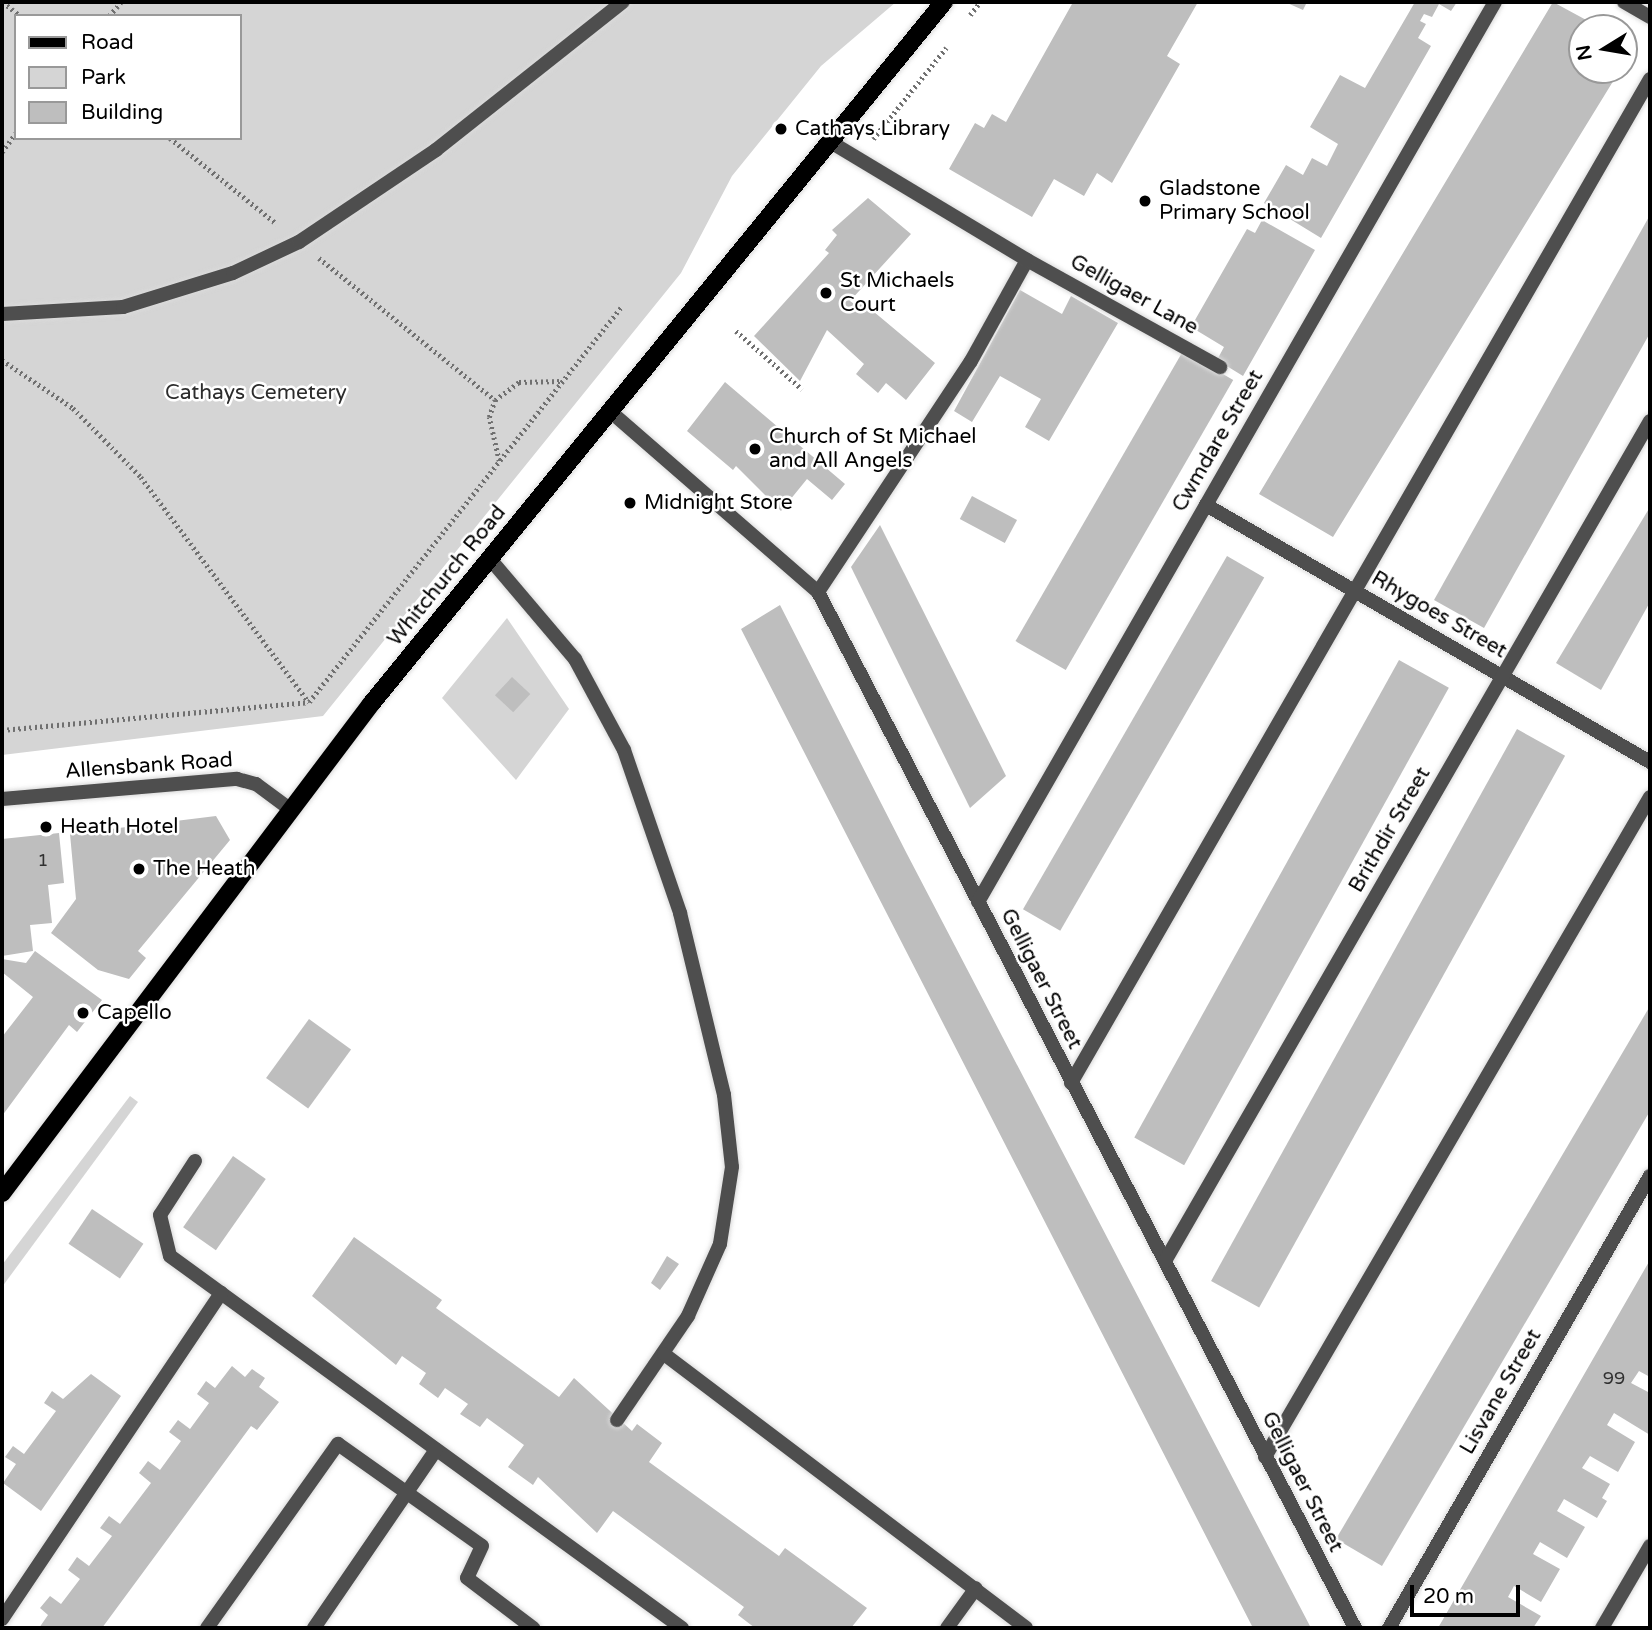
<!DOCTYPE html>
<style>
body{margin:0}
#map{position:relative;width:1652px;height:1630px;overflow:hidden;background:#fff;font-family:"Varela Round",sans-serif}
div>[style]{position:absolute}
.green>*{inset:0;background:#d5d5d5}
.building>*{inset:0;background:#bebebe;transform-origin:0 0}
.path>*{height:4.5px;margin-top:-2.25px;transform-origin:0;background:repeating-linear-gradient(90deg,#707070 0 2px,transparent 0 5.5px)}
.roads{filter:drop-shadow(0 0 2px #dbdbdb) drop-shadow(0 0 2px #dbdbdb)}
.service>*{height:14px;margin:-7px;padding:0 7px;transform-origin:7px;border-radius:7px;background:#4e4e4e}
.minor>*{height:14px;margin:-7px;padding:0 7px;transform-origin:7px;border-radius:7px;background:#4e4e4e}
.tertiary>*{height:14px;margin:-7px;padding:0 7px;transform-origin:7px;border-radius:7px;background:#4e4e4e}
.primary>*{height:18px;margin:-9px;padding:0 9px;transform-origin:9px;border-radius:9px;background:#000}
.dots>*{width:19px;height:19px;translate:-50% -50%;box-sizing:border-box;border:4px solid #fff;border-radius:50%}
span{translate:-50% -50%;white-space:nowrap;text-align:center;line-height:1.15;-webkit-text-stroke:5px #fff;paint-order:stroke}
.number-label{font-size:18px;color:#303030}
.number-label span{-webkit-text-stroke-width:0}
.poi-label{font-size:21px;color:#000}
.left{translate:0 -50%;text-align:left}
.street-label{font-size:21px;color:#000}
.park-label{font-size:21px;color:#2c2c2c}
.frame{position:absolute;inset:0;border:4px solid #000;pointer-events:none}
.legend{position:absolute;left:14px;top:14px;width:228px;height:126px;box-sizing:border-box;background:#fff;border:2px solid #999;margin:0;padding:9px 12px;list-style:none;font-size:21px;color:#000}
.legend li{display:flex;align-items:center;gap:14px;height:35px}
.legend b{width:35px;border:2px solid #999}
.north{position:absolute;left:1568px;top:14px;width:70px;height:70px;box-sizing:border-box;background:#fff;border:2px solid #999;border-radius:50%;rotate:259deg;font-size:19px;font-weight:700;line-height:28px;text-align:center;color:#000}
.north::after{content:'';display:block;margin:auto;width:24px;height:32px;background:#000;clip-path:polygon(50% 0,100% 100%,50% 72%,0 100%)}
.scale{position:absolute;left:1410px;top:1585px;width:110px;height:32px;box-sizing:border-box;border:4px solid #000;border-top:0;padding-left:9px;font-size:21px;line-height:24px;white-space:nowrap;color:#000;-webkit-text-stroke:5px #fff;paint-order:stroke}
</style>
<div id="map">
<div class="green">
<i style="clip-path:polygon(evenodd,2px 2px,896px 2px,821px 66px,732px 176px,681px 273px,323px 716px,2px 755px,2px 2px,16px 16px,240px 16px,240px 138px,16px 138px,16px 16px)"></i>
<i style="clip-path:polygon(507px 618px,569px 709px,516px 780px,442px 698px)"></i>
<i style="clip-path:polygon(130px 1096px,138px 1102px,2px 1287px,2px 1265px)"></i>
</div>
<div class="building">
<i style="clip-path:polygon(1067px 2px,1198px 2px,1167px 56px,1180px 64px,1112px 183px,1097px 173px,1084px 196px,1054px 179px,1032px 217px,949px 169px,975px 123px,984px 128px,992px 114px,1006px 122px,1072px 4px)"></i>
<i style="clip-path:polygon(1285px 2px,1307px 2px,1303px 10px)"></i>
<i style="clip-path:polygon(1415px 2px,1457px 2px,1451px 11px,1439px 4px,1432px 17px,1424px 14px,1420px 21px,1426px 24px,1418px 38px,1431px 46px,1321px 238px,1264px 203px,1286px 165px,1303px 175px,1312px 158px,1327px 166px,1338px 144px,1310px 127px,1340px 75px,1365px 88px)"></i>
<i style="clip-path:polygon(1553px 2px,1601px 28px,1582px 28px,1582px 70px,1620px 70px,1333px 537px,1259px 494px)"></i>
<i style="clip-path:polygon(1624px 42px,1634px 48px,1624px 63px)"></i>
<i style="clip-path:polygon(868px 198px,911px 234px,850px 301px,857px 306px,861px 301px,935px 363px,906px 400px,886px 383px,878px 393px,856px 374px,864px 364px,827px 330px,800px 381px,754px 336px,829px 253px,825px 250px,837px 235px,832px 230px)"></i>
<i style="clip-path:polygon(1650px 215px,1650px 333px,1484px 628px,1434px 600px)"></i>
<i style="clip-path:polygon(1262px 220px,1315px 250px,1243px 376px,1217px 360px,1224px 347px,1191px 327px,1247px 229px,1255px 233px)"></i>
<i style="clip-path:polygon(1020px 290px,1062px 314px,1071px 296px,1118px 323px,1049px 441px,1025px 427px,1041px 399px,1000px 376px,972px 422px,954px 411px)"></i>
<i style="left:1183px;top:351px;width:58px;height:335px;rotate:30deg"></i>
<i style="clip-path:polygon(725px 382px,845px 484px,832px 500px,807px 479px,781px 511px,736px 466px,733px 470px,687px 431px)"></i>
<i style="left:972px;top:496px;width:51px;height:26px;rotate:28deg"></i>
<i style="clip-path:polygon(1650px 507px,1650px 602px,1601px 690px,1556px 663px)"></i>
<i style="clip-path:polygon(880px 525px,1006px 776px,970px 808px,851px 567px)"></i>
<i style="left:1227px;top:556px;width:43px;height:408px;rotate:30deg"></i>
<i style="clip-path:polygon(780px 605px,907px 854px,1311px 1628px,1253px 1628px,741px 629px)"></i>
<i style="left:1399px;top:660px;width:57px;height:546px;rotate:29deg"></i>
<i style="left:512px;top:677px;width:25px;height:25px;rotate:43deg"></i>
<i style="left:1517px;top:729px;width:55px;height:631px;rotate:29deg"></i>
<i style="clip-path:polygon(216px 816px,230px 840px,138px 951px,146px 958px,129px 979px,98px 970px,51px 933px,76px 899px,70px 834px)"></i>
<i style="clip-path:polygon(59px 833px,64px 883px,48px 885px,52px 923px,30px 925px,33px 951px,2px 956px,2px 839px)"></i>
<i style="clip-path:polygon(35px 951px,102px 1000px,77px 1032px,69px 1025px,2px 1116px,2px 1037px,33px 997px,2px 972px,2px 959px,26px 963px)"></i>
<i style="clip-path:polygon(1650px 1006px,1650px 1111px,1382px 1566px,1336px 1539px)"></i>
<i style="left:309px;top:1019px;width:52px;height:73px;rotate:36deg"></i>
<i style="left:233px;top:1156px;width:40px;height:87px;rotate:35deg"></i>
<i style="left:92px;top:1209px;width:62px;height:42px;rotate:34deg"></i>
<i style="clip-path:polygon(354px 1237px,442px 1300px,436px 1308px,559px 1397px,574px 1378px,632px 1431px,637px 1424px,662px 1443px,649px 1462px,779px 1556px,785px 1548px,867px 1608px,851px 1628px,755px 1628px,738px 1615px,744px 1607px,613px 1511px,597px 1533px,538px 1477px,533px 1485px,508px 1467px,524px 1445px,487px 1418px,480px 1427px,460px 1414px,468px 1404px,445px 1388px,438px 1398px,419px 1384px,426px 1373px,402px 1356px,396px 1365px,312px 1296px)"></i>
<i style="clip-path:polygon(667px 1256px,679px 1264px,660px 1290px,651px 1283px)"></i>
<i style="clip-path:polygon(1650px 1260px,1650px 1377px,1639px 1371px,1631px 1383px,1650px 1393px,1650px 1435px,1614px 1413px,1607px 1425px,1635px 1442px,1618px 1472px,1590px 1456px,1582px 1468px,1610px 1484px,1602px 1498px,1607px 1501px,1597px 1518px,1564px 1499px,1557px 1511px,1585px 1527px,1567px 1558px,1540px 1542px,1533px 1554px,1560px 1569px,1541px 1602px,1514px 1586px,1508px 1597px,1541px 1616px,1533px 1628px,1438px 1628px)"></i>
<i style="clip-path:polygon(232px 1366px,245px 1377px,252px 1369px,265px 1378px,259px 1387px,279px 1402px,257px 1430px,251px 1426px,102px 1628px,39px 1628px,48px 1615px,40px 1608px,50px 1596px,61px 1604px,80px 1579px,68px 1570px,77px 1557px,89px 1566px,112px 1536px,100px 1528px,109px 1516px,120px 1524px,151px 1483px,139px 1473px,148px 1461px,160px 1470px,181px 1441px,169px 1432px,178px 1420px,190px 1429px,209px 1403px,197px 1394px,206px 1381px,215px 1388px)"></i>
<i style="clip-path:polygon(91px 1374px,121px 1396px,41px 1511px,3px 1483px,16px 1464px,5px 1457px,13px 1446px,24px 1454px,56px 1411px,44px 1403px,52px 1391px,63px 1399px)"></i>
</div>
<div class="path">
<i style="left:3px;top:2px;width:22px;rotate:39deg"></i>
<i style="left:970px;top:15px;width:16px;rotate:-52deg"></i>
<i style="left:109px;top:16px;width:18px;rotate:-49deg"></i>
<i style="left:170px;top:138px;width:137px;rotate:38.8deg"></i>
<i style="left:873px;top:139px;width:117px;rotate:-51.3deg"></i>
<i style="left:2px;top:152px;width:24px;rotate:-54deg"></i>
<i style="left:319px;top:258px;width:226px;rotate:38.9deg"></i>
<i style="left:736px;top:331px;width:88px;rotate:41.3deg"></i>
<i style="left:2px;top:360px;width:86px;rotate:34.1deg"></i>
<i style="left:73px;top:408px;width:97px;rotate:45.4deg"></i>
<i style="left:141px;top:477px;width:281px;rotate:53.3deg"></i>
<i style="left:309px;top:702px;width:505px;rotate:-51.68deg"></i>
<i style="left:499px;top:461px;width:45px;rotate:-102.8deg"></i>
<i style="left:489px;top:417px;width:18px;rotate:-71deg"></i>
<i style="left:495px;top:400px;width:30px;rotate:-37deg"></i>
<i style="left:519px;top:382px;width:43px;rotate:-1.3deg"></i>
<i style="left:2px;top:730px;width:307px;rotate:-5.2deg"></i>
</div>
<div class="roads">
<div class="service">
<i style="left:1027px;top:260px;width:221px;rotate:29deg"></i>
<i style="left:2px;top:314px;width:121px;rotate:-3.3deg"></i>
<i style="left:123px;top:307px;width:115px;rotate:-17.2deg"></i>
<i style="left:233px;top:273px;width:73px;rotate:-25.2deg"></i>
<i style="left:299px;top:242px;width:165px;rotate:-33.9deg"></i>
<i style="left:436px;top:150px;width:238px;rotate:-38.4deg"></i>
<i style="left:491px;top:560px;width:130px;rotate:49.7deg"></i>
<i style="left:575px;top:659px;width:103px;rotate:61.7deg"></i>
<i style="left:624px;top:750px;width:172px;rotate:71deg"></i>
<i style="left:680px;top:913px;width:187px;rotate:76.4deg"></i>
<i style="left:724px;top:1095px;width:72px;rotate:83.7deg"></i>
<i style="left:732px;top:1167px;width:78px;rotate:98.9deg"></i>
<i style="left:720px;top:1244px;width:79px;rotate:114deg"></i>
<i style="left:688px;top:1316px;width:126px;rotate:124.3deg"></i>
<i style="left:818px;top:592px;width:277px;rotate:-56.5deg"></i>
<i style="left:971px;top:361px;width:115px;rotate:-61deg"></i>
<i style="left:1027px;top:260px;width:229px;rotate:-149deg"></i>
<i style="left:1071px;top:1083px;width:1159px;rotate:-60.03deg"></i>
<i style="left:195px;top:1161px;width:64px;rotate:122.9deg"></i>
<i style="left:160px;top:1215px;width:42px;rotate:76.3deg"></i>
<i style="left:170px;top:1256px;width:633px;rotate:36deg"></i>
<i style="left:664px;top:1354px;width:454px;rotate:37.1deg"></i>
<i style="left:1265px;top:1457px;width:764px;rotate:-59.74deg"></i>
<i style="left:2px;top:1619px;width:393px;rotate:-56.1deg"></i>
<i style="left:207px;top:1628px;width:226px;rotate:-54.6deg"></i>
<i style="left:338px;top:1444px;width:176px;rotate:35.3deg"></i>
<i style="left:482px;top:1546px;width:35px;rotate:115deg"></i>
<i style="left:467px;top:1578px;width:83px;rotate:37.1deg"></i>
<i style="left:314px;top:1628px;width:216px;rotate:-55.6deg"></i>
<i style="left:947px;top:1628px;width:49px;rotate:-54.1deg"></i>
<i style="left:1602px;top:1628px;width:95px;rotate:-59.7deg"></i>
</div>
<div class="minor">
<i style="left:1624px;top:2px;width:30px;rotate:30deg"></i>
<i style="left:611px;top:412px;width:274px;rotate:41deg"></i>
<i style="left:818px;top:592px;width:1167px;rotate:62.6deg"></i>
<i style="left:1206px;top:505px;width:513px;rotate:30.06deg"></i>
<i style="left:978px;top:902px;width:1038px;rotate:-60.13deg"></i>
<i style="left:1165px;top:1261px;width:970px;rotate:-60deg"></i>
<i style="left:1389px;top:1628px;width:522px;rotate:-60deg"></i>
</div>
<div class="tertiary">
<i style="left:2px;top:799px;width:236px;rotate:-4.9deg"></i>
<i style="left:237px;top:779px;width:20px;rotate:15deg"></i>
<i style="left:256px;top:784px;width:44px;rotate:36.6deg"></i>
</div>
<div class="primary">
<i style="left:2px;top:1193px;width:613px;rotate:-52.96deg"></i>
<i style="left:371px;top:704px;width:906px;rotate:-50.78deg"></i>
</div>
</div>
<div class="dots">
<i style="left:781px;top:129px;background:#000"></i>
<i style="left:1145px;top:201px;background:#000"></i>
<i style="left:826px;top:293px;background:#000"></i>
<i style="left:755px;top:449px;background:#000"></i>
<i style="left:630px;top:503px;background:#000"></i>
<i style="left:46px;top:827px;background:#000"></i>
<i style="left:139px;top:869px;background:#000"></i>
<i style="left:83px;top:1013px;background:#000"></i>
</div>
<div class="number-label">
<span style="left:43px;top:860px">1</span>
<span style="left:1614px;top:1378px">99</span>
</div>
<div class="poi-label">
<span class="left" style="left:795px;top:129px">Cathays Library</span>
<span class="left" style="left:1159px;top:201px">Gladstone<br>Primary School</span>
<span class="left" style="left:840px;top:293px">St Michaels<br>Court</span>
<span class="left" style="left:769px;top:449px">Church of St Michael<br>and All Angels</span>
<span class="left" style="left:644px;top:503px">Midnight Store</span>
<span class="left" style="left:60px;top:827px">Heath Hotel</span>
<span class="left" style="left:153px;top:869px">The Heath</span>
<span class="left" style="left:97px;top:1013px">Capello</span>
</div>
<div class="street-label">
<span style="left:1134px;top:295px;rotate:29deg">Gelligaer Lane</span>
<span style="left:1218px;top:441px;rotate:-60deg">Cwmdare Street</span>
<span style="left:447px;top:576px;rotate:-51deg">Whitchurch Road</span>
<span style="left:1439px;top:615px;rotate:30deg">Rhygoes Street</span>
<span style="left:149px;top:766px;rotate:-4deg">Allensbank Road</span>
<span style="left:1390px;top:830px;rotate:-60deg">Brithdir Street</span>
<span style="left:1041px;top:979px;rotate:63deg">Gelligaer Street</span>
<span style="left:1501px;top:1392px;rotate:-60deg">Lisvane Street</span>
<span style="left:1302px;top:1482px;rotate:63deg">Gelligaer Street</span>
</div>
<div class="park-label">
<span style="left:256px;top:393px">Cathays Cemetery</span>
</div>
<div class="frame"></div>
<ul class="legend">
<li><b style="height:9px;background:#000"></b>Road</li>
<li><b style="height:19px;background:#d5d5d5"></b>Park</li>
<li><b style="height:19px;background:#bebebe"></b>Building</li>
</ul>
<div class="north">N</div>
<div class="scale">20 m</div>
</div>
